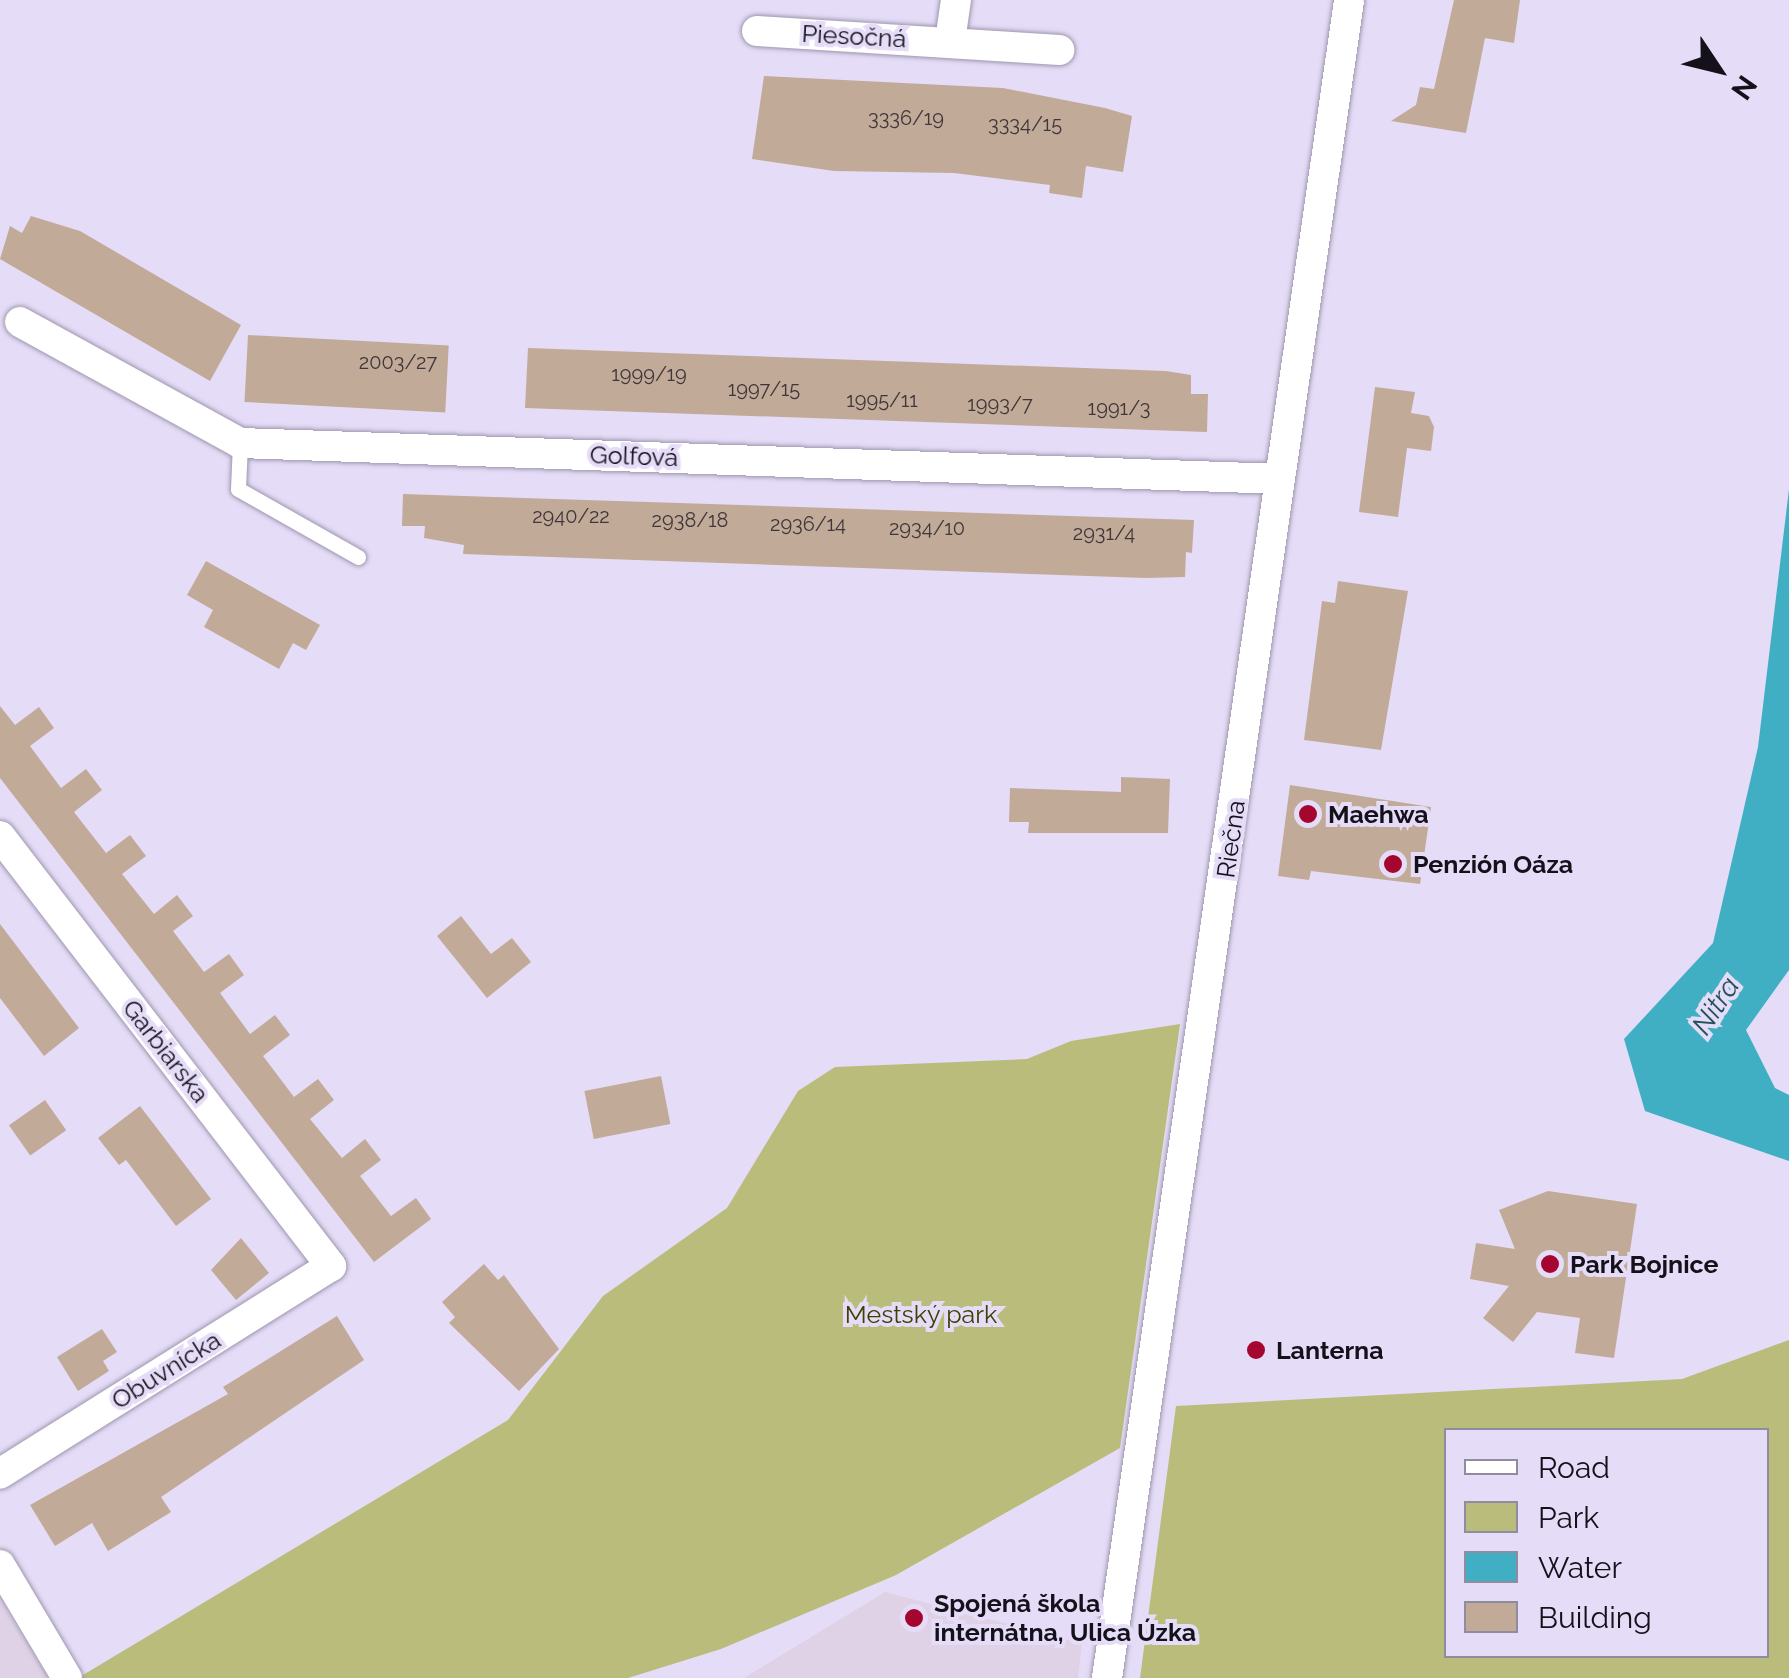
<!DOCTYPE html>
<meta charset="utf-8">
<style>
body{margin:0}
#map{position:relative;width:1789px;height:1678px;overflow:hidden;background:#e5dcf7;font-family:Raleway,sans-serif}
div>[style]{position:absolute}
.education>*{inset:0;background:#dfd2e6}
.green>*{inset:0;background:#b9bc7b}
.water>*{inset:0;background:#40afc3}
.building>*{inset:0;background:#c2aa99;transform-origin:0 0}
.roads{filter:drop-shadow(0 0 2px #9e96ae) drop-shadow(0 0 2px #9e96ae)}
.lane>*{height:15px;margin:-7.5px;padding:0 7.5px;transform-origin:7.5px;border-radius:7.5px;background:#fff}
.street>*{height:30px;margin:-15px;padding:0 15px;transform-origin:15px;border-radius:15px;background:#fff}
.dots>*{width:28px;height:28px;translate:-50% -50%;box-sizing:border-box;border:5px solid #e5dcf7;border-radius:50%}
span{translate:-50% -50%;white-space:nowrap;text-align:center;line-height:1.15;-webkit-text-stroke:8px #e5dcf7;paint-order:stroke}
.number-label{font-size:20px;color:#40373a}
.number-label span{-webkit-text-stroke-width:0}
.street-label{font-size:25px;color:#14111a}
.poi-label{font-size:25px;color:#14111a;font-weight:700}
.left{translate:0 -50%;text-align:left}
.park-label{font-size:25px;color:#3e3f00}
.water-label{font-size:28px;color:#23525b;font-style:italic}
.legend{position:absolute;left:1444px;top:1428px;width:325px;height:230px;box-sizing:border-box;background:#e5dcf7;border:2px solid #918b9f;margin:0;padding:12px 18px;list-style:none;font-size:30px;color:#14111a}
.legend li{display:flex;align-items:center;gap:20px;height:50px}
.legend b{width:50px;border:2px solid #918b9f}
.north{position:absolute;left:1669px;top:20px;width:100px;height:100px;-webkit-text-stroke:8px #e5dcf7;paint-order:stroke;rotate:125deg;font-size:28px;font-weight:700;line-height:40px;text-align:center;color:#14111a}
.north::after{content:'';display:block;margin:auto;width:35px;height:45px;background:#14111a;clip-path:polygon(50% 0,100% 100%,50% 72%,0 100%)}
</style>
<div id="map">
<div class="education">
<i style="clip-path:polygon(885px 1592px,1082px 1643px,1078px 1678px,744px 1678px)"></i>
<i style="clip-path:polygon(0 1600px,48px 1678px,0 1678px)"></i>
</div>
<div class="green">
<i style="clip-path:polygon(1180px 1024px,1120px 1448px,896px 1575px,721px 1649px,628px 1678px,78px 1678px,508px 1420px,603px 1296px,727px 1208px,798px 1091px,835px 1067px,1027px 1059px,1071px 1041px)"></i>
<i style="clip-path:polygon(evenodd,1789px 1340px,1789px 1678px,1140px 1678px,1176px 1406px,1682px 1379px,1789px 1340px,1446px 1430px,1766px 1430px,1766px 1656px,1446px 1656px,1446px 1430px)"></i>
</div>
<div class="water">
<i style="clip-path:polygon(1789px 489px,1789px 970px,1746px 1030px,1775px 1088px,1789px 1095px,1789px 1161px,1645px 1111px,1624px 1039px,1713px 943px,1758px 747px)"></i>
</div>
<div class="building">
<i style="clip-path:polygon(1454px 0,1520px 0,1514px 43px,1485px 38px,1466px 133px,1391px 121px,1416px 105px,1420px 87px,1434px 89px)"></i>
<i style="clip-path:polygon(764px 76px,1003px 88px,1105px 108px,1132px 116px,1123px 172px,1086px 166px,1082px 198px,1049px 193px,1050px 185px,954px 173px,834px 171px,752px 159px)"></i>
<i style="clip-path:polygon(31px 216px,80px 231px,241px 325px,210px 381px,0 259px,10px 226px,22px 233px)"></i>
<i style="left:248px;top:335px;width:201px;height:67px;rotate:3deg"></i>
<i style="clip-path:polygon(528px 348px,1166px 371px,1191px 375px,1191px 394px,1208px 394px,1207px 432px,525px 408px)"></i>
<i style="clip-path:polygon(1375px 387px,1415px 392px,1411px 413px,1429px 416px,1434px 427px,1431px 451px,1407px 448px,1398px 517px,1359px 512px)"></i>
<i style="clip-path:polygon(403px 494px,1194px 520px,1192px 553px,1186px 552px,1185px 577px,1146px 578px,463px 554px,464px 545px,424px 538px,425px 526px,402px 526px)"></i>
<i style="clip-path:polygon(206px 561px,320px 625px,306px 650px,293px 643px,279px 669px,204px 627px,213px 610px,187px 595px)"></i>
<i style="clip-path:polygon(1338px 581px,1408px 591px,1381px 750px,1304px 740px,1322px 601px,1335px 603px)"></i>
<i style="clip-path:polygon(0 706px,15px 725px,39px 707px,54px 728px,30px 746px,61px 788px,86px 769px,102px 790px,74px 812px,106px 853px,130px 835px,146px 856px,122px 874px,154px 914px,177px 895px,193px 916px,173px 931px,204px 972px,229px 954px,244px 975px,220px 993px,250px 1034px,275px 1015px,290px 1035px,263px 1056px,294px 1097px,318px 1079px,334px 1100px,310px 1119px,342px 1158px,365px 1139px,381px 1160px,360px 1176px,391px 1216px,416px 1198px,431px 1219px,374px 1262px,0 778px)"></i>
<i style="clip-path:polygon(1121px 777px,1170px 779px,1168px 833px,1028px 833px,1029px 822px,1009px 822px,1010px 788px,1121px 792px)"></i>
<i style="clip-path:polygon(1290px 785px,1431px 807px,1420px 884px,1311px 871px,1309px 880px,1278px 876px)"></i>
<i style="clip-path:polygon(461px 916px,491px 954px,512px 938px,531px 962px,487px 998px,437px 936px)"></i>
<i style="clip-path:polygon(0 924px,79px 1028px,44px 1056px,0 998px)"></i>
<i style="left:661px;top:1076px;width:49px;height:78px;rotate:79deg"></i>
<i style="left:45px;top:1100px;width:37px;height:44px;rotate:55deg"></i>
<i style="clip-path:polygon(140px 1106px,211px 1199px,176px 1226px,126px 1160px,119px 1165px,98px 1138px)"></i>
<i style="clip-path:polygon(1548px 1191px,1637px 1204px,1614px 1358px,1575px 1353px,1580px 1318px,1537px 1312px,1513px 1342px,1483px 1318px,1509px 1286px,1470px 1279px,1476px 1243px,1515px 1249px,1499px 1210px)"></i>
<i style="clip-path:polygon(241px 1238px,269px 1273px,236px 1300px,211px 1270px)"></i>
<i style="clip-path:polygon(484px 1264px,498px 1280px,504px 1275px,559px 1349px,519px 1391px,449px 1323px,455px 1317px,442px 1302px)"></i>
<i style="clip-path:polygon(337px 1316px,364px 1360px,161px 1497px,171px 1512px,108px 1551px,92px 1523px,55px 1546px,30px 1505px,228px 1394px,223px 1387px)"></i>
<i style="clip-path:polygon(102px 1329px,117px 1352px,103px 1361px,109px 1371px,78px 1391px,57px 1357px)"></i>
</div>
<div class="roads">
<div class="lane">
<i style="left:240px;top:443px;width:46px;rotate:92.5deg"></i>
<i style="left:238px;top:489px;width:138px;rotate:29.5deg"></i>
</div>
<div class="street">
<i style="left:757px;top:31px;width:303px;rotate:3.6deg"></i>
<i style="left:950px;top:41px;width:41px;rotate:-81.7deg"></i>
<i style="left:20px;top:322px;width:251px;rotate:28.8deg"></i>
<i style="left:240px;top:443px;width:1040px;rotate:1.98deg"></i>
<i style="left:0;top:836px;width:543px;rotate:52.41deg"></i>
<i style="left:331px;top:1266px;width:391px;rotate:147.9deg"></i>
<i style="left:0;top:1565px;width:131px;rotate:59.3deg"></i>
<i style="left:1107px;top:1678px;width:1695px;rotate:-81.79deg"></i>
</div>
</div>
<div class="dots">
<i style="left:1308px;top:814px;background:#a40630"></i>
<i style="left:1393px;top:864px;background:#a40630"></i>
<i style="left:1550px;top:1264px;background:#a40630"></i>
<i style="left:1256px;top:1350px;background:#a40630"></i>
<i style="left:914px;top:1618px;background:#a40630"></i>
</div>
<div class="number-label">
<span style="left:906px;top:118px">3336/19</span>
<span style="left:1025px;top:124px">3334/15</span>
<span style="left:398px;top:362px">2003/27</span>
<span style="left:649px;top:374px">1999/19</span>
<span style="left:764px;top:389px">1997/15</span>
<span style="left:882px;top:400px">1995/11</span>
<span style="left:1000px;top:404px">1993/7</span>
<span style="left:1119px;top:408px">1991/3</span>
<span style="left:571px;top:516px">2940/22</span>
<span style="left:690px;top:520px">2938/18</span>
<span style="left:808px;top:524px">2936/14</span>
<span style="left:927px;top:528px">2934/10</span>
<span style="left:1104px;top:533px">2931/4</span>
</div>
<div class="street-label">
<span style="left:854px;top:36px;rotate:3deg">Piesočná</span>
<span style="left:634px;top:456px;rotate:2deg">Golfová</span>
<span style="left:1231px;top:839px;rotate:-82deg">Riečna</span>
<span style="left:166px;top:1051px;rotate:52deg">Garbiarska</span>
<span style="left:166px;top:1370px;rotate:-32deg">Obuvnícka</span>
</div>
<div class="poi-label">
<span class="left" style="left:1328px;top:814px">Maehwa</span>
<span class="left" style="left:1413px;top:864px">Penzión Oáza</span>
<span class="left" style="left:1570px;top:1264px">Park Bojnice</span>
<span class="left" style="left:1276px;top:1350px">Lanterna</span>
<span class="left" style="left:934px;top:1618px">Spojená škola<br>internátna, Ulica Úzka</span>
</div>
<div class="park-label">
<span style="left:921px;top:1314px">Mestský park</span>
</div>
<div class="water-label">
<span style="left:1716px;top:1006px;rotate:-57deg">Nitra</span>
</div>
<ul class="legend">
<li><b style="height:12px;background:#fff"></b>Road</li>
<li><b style="height:28px;background:#b9bc7b"></b>Park</li>
<li><b style="height:28px;background:#40afc3"></b>Water</li>
<li><b style="height:28px;background:#c2aa99"></b>Building</li>
</ul>
<div class="north">N</div>
</div>
